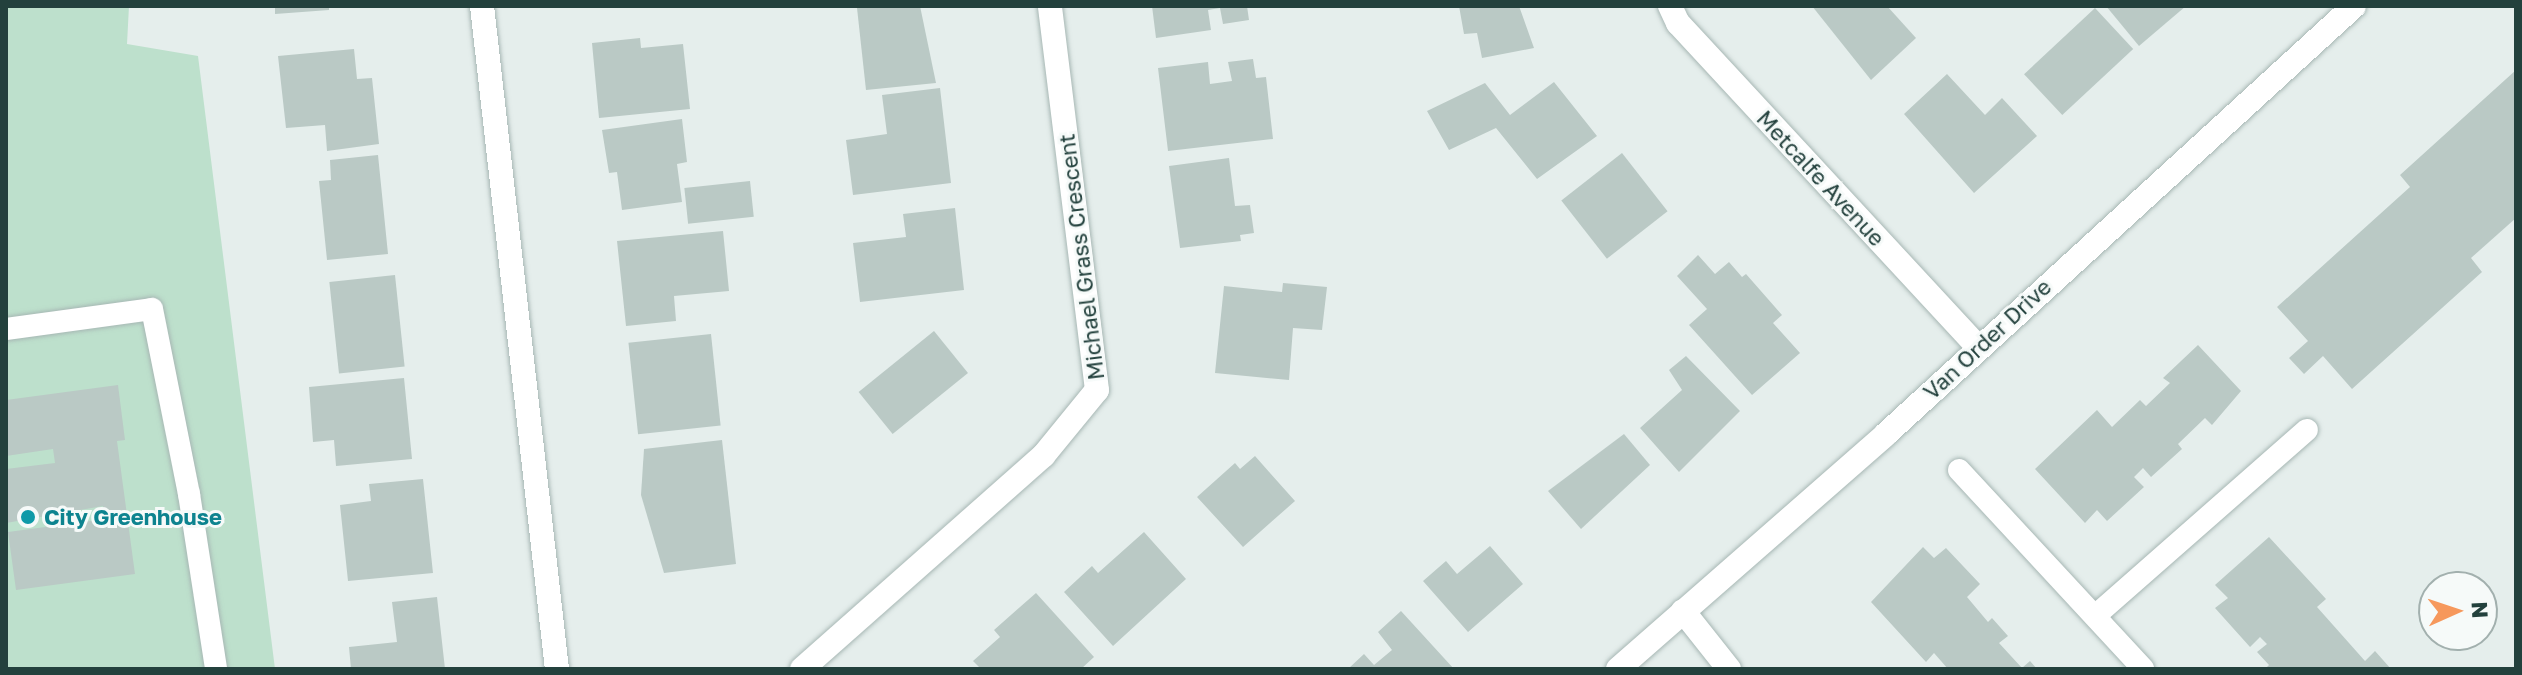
<!DOCTYPE html>
<style>
body{margin:0}
#map{position:relative;width:2522px;height:675px;overflow:hidden;background:#e5eeec;font-family:"Golos Text",sans-serif}
div>[style]{position:absolute}
.green>*{inset:0;background:#bde0cc}
.building>*{inset:0;background:#bac9c5;transform-origin:0 0}
.roads{filter:drop-shadow(0 0 2px #a7b7b4) drop-shadow(0 0 2px #a7b7b4)}
.service>*{height:22px;margin:-11px;padding:0 11px;transform-origin:11px;border-radius:11px;background:#fff}
.minor>*{height:24px;margin:-12px;padding:0 12px;transform-origin:12px;border-radius:12px;background:#fff}
.dots>*{width:22px;height:22px;translate:-50% -50%;box-sizing:border-box;border:4px solid #f6faf9;border-radius:50%}
span{translate:-50% -50%;white-space:nowrap;text-align:center;line-height:1.15;-webkit-text-stroke:6px #f6faf9;paint-order:stroke}
.street-label{font-size:22px;color:#23413d}
.culture-label{font-size:22px;color:#0d838f;font-weight:700}
.left{translate:0 -50%;text-align:left}
.frame{position:absolute;inset:0;border:8px solid #23413d;pointer-events:none}
.north{position:absolute;left:2418px;top:571px;width:80px;height:80px;box-sizing:border-box;background:#f6faf9;border:2px solid #a2b0ae;border-radius:50%;rotate:87deg;font-size:22px;font-weight:700;line-height:32px;text-align:center;color:#23413d}
.north::after{content:'';display:block;margin:auto;width:28px;height:36px;background:#f6985c;clip-path:polygon(50% 0,100% 100%,50% 72%,0 100%)}
</style>
<div id="map">
<div class="green">
<i style="clip-path:polygon(6px 6px,129px 6px,127px 44px,198px 56px,275px 669px,6px 669px)"></i>
</div>
<div class="building">
<i style="clip-path:polygon(275px 6px,329px 6px,329px 10px,275px 14px)"></i>
<i style="clip-path:polygon(920px 6px,936px 83px,866px 90px,857px 8px)"></i>
<i style="clip-path:polygon(1152px 6px,1247px 6px,1249px 20px,1223px 24px,1220px 8px,1208px 10px,1211px 30px,1156px 38px)"></i>
<i style="clip-path:polygon(1459px 6px,1519px 6px,1534px 48px,1482px 58px,1477px 33px,1464px 34px)"></i>
<i style="clip-path:polygon(1812px 6px,1887px 6px,1916px 38px,1871px 80px)"></i>
<i style="clip-path:polygon(2106px 6px,2186px 6px,2139px 46px)"></i>
<i style="left:2095px;top:8px;width:56px;height:97px;rotate:47deg"></i>
<i style="clip-path:polygon(640px 38px,641px 48px,683px 44px,690px 109px,599px 118px,592px 43px)"></i>
<i style="clip-path:polygon(354px 49px,357px 79px,372px 78px,379px 144px,327px 151px,325px 125px,286px 128px,278px 56px)"></i>
<i style="clip-path:polygon(1253px 59px,1256px 78px,1266px 77px,1273px 139px,1168px 151px,1158px 68px,1208px 62px,1210px 84px,1232px 81px,1228px 62px)"></i>
<i style="clip-path:polygon(2516px 70px,2516px 218px,2471px 258px,2482px 272px,2352px 389px,2323px 356px,2304px 374px,2289px 358px,2308px 341px,2277px 307px,2410px 187px,2400px 175px)"></i>
<i style="clip-path:polygon(1947px 74px,1985px 115px,2002px 98px,2037px 136px,1974px 193px,1904px 114px)"></i>
<i style="clip-path:polygon(1554px 82px,1597px 136px,1537px 179px,1496px 128px,1449px 150px,1427px 111px,1485px 83px,1510px 115px)"></i>
<i style="clip-path:polygon(940px 88px,951px 183px,853px 195px,846px 140px,887px 134px,882px 95px)"></i>
<i style="clip-path:polygon(682px 119px,687px 162px,677px 164px,682px 202px,622px 210px,617px 172px,609px 173px,602px 130px)"></i>
<i style="left:1622px;top:153px;width:74px;height:77px;rotate:52deg"></i>
<i style="clip-path:polygon(378px 155px,388px 254px,327px 260px,319px 181px,331px 180px,330px 160px)"></i>
<i style="clip-path:polygon(1229px 158px,1235px 206px,1250px 205px,1254px 233px,1240px 235px,1241px 241px,1180px 248px,1169px 166px)"></i>
<i style="left:750px;top:181px;width:36px;height:66px;rotate:84deg"></i>
<i style="clip-path:polygon(955px 208px,964px 290px,860px 302px,853px 243px,906px 237px,903px 214px)"></i>
<i style="clip-path:polygon(723px 231px,729px 291px,674px 296px,676px 321px,626px 326px,617px 241px)"></i>
<i style="clip-path:polygon(1698px 255px,1715px 274px,1729px 262px,1742px 277px,1746px 274px,1782px 315px,1773px 323px,1800px 353px,1752px 395px,1689px 325px,1707px 309px,1677px 276px)"></i>
<i style="left:395px;top:275px;width:92px;height:66px;rotate:84deg"></i>
<i style="clip-path:polygon(1283px 283px,1327px 287px,1322px 330px,1293px 328px,1289px 380px,1215px 373px,1224px 286px,1282px 292px)"></i>
<i style="left:934px;top:331px;width:54px;height:97px;rotate:51deg"></i>
<i style="left:711px;top:334px;width:92px;height:83px;rotate:84deg"></i>
<i style="clip-path:polygon(2198px 345px,2241px 391px,2212px 425px,2205px 418px,2178px 444px,2182px 449px,2151px 477px,2143px 468px,2134px 477px,2144px 487px,2107px 521px,2097px 510px,2085px 523px,2035px 469px,2097px 410px,2112px 427px,2140px 400px,2146px 406px,2170px 383px,2163px 378px)"></i>
<i style="clip-path:polygon(1686px 356px,1740px 411px,1679px 472px,1640px 428px,1682px 390px,1669px 370px)"></i>
<i style="clip-path:polygon(404px 378px,412px 459px,336px 466px,334px 440px,313px 442px,309px 387px)"></i>
<i style="clip-path:polygon(118px 385px,125px 440px,117px 441px,135px 574px,16px 590px,8px 532px,105px 519px,103px 506px,6px 523px,6px 469px,55px 463px,53px 449px,6px 456px,6px 400px)"></i>
<i style="clip-path:polygon(1624px 434px,1650px 465px,1581px 529px,1548px 491px)"></i>
<i style="clip-path:polygon(722px 440px,736px 564px,664px 573px,641px 495px,644px 449px)"></i>
<i style="clip-path:polygon(1255px 456px,1295px 501px,1243px 547px,1197px 497px,1235px 463px,1240px 469px)"></i>
<i style="clip-path:polygon(423px 479px,433px 573px,348px 581px,340px 505px,371px 501px,369px 484px)"></i>
<i style="clip-path:polygon(1144px 532px,1186px 579px,1113px 646px,1064px 592px,1092px 566px,1098px 573px)"></i>
<i style="clip-path:polygon(2269px 537px,2326px 599px,2317px 607px,2365px 661px,2375px 651px,2391px 669px,2265px 669px,2269px 665px,2257px 652px,2267px 644px,2260px 637px,2250px 647px,2215px 608px,2228px 598px,2215px 585px)"></i>
<i style="clip-path:polygon(1490px 546px,1523px 584px,1468px 632px,1423px 581px,1446px 561px,1457px 574px)"></i>
<i style="clip-path:polygon(1923px 547px,1934px 558px,1946px 548px,1980px 584px,1967px 597px,1988px 622px,1992px 618px,2008px 636px,1999px 643px,2022px 668px,2030px 661px,2037px 669px,1948px 669px,1934px 653px,1926px 662px,1871px 602px)"></i>
<i style="clip-path:polygon(1036px 593px,1094px 657px,1081px 669px,981px 669px,973px 661px,1000px 637px,994px 630px)"></i>
<i style="clip-path:polygon(437px 597px,445px 669px,351px 669px,349px 647px,397px 642px,392px 602px)"></i>
<i style="clip-path:polygon(1401px 611px,1454px 669px,1348px 669px,1364px 654px,1374px 665px,1392px 650px,1378px 632px)"></i>
</div>
<div class="roads">
<div class="service">
<i style="left:6px;top:329px;width:147px;rotate:-7.8deg"></i>
<i style="left:152px;top:309px;width:189px;rotate:78.7deg"></i>
<i style="left:189px;top:494px;width:177px;rotate:81.2deg"></i>
<i style="left:1959px;top:470px;width:271px;rotate:47.2deg"></i>
<i style="left:2095px;top:616px;width:282px;rotate:-41.3deg"></i>
</div>
<div class="minor">
<i style="left:482px;top:6px;width:667px;rotate:83.55deg"></i>
<i style="left:1670px;top:6px;width:19px;rotate:65deg"></i>
<i style="left:1678px;top:23px;width:440px;rotate:47.2deg"></i>
<i style="left:1683px;top:611px;width:74px;rotate:51.6deg"></i>
<i style="left:802px;top:669px;width:322px;rotate:-41.5deg"></i>
<i style="left:1043px;top:456px;width:85px;rotate:-50.7deg"></i>
<i style="left:1097px;top:390px;width:387px;rotate:-97deg"></i>
<i style="left:1618px;top:669px;width:356px;rotate:-41.2deg"></i>
<i style="left:1886px;top:434px;width:634px;rotate:-42.44deg"></i>
</div>
</div>
<div class="dots">
<i style="left:28px;top:517px;background:#0f9aa8"></i>
</div>
<div class="street-label">
<span style="left:1821px;top:178px;rotate:47deg">Metcalfe Avenue</span>
<span style="left:1081px;top:257px;rotate:-97deg">Michael Grass Crescent</span>
<span style="left:1987px;top:339px;rotate:-43deg">Van Order Drive</span>
</div>
<div class="culture-label">
<span class="left" style="left:44px;top:517px">City Greenhouse</span>
</div>
<div class="frame"></div>
<div class="north">N</div>
</div>
